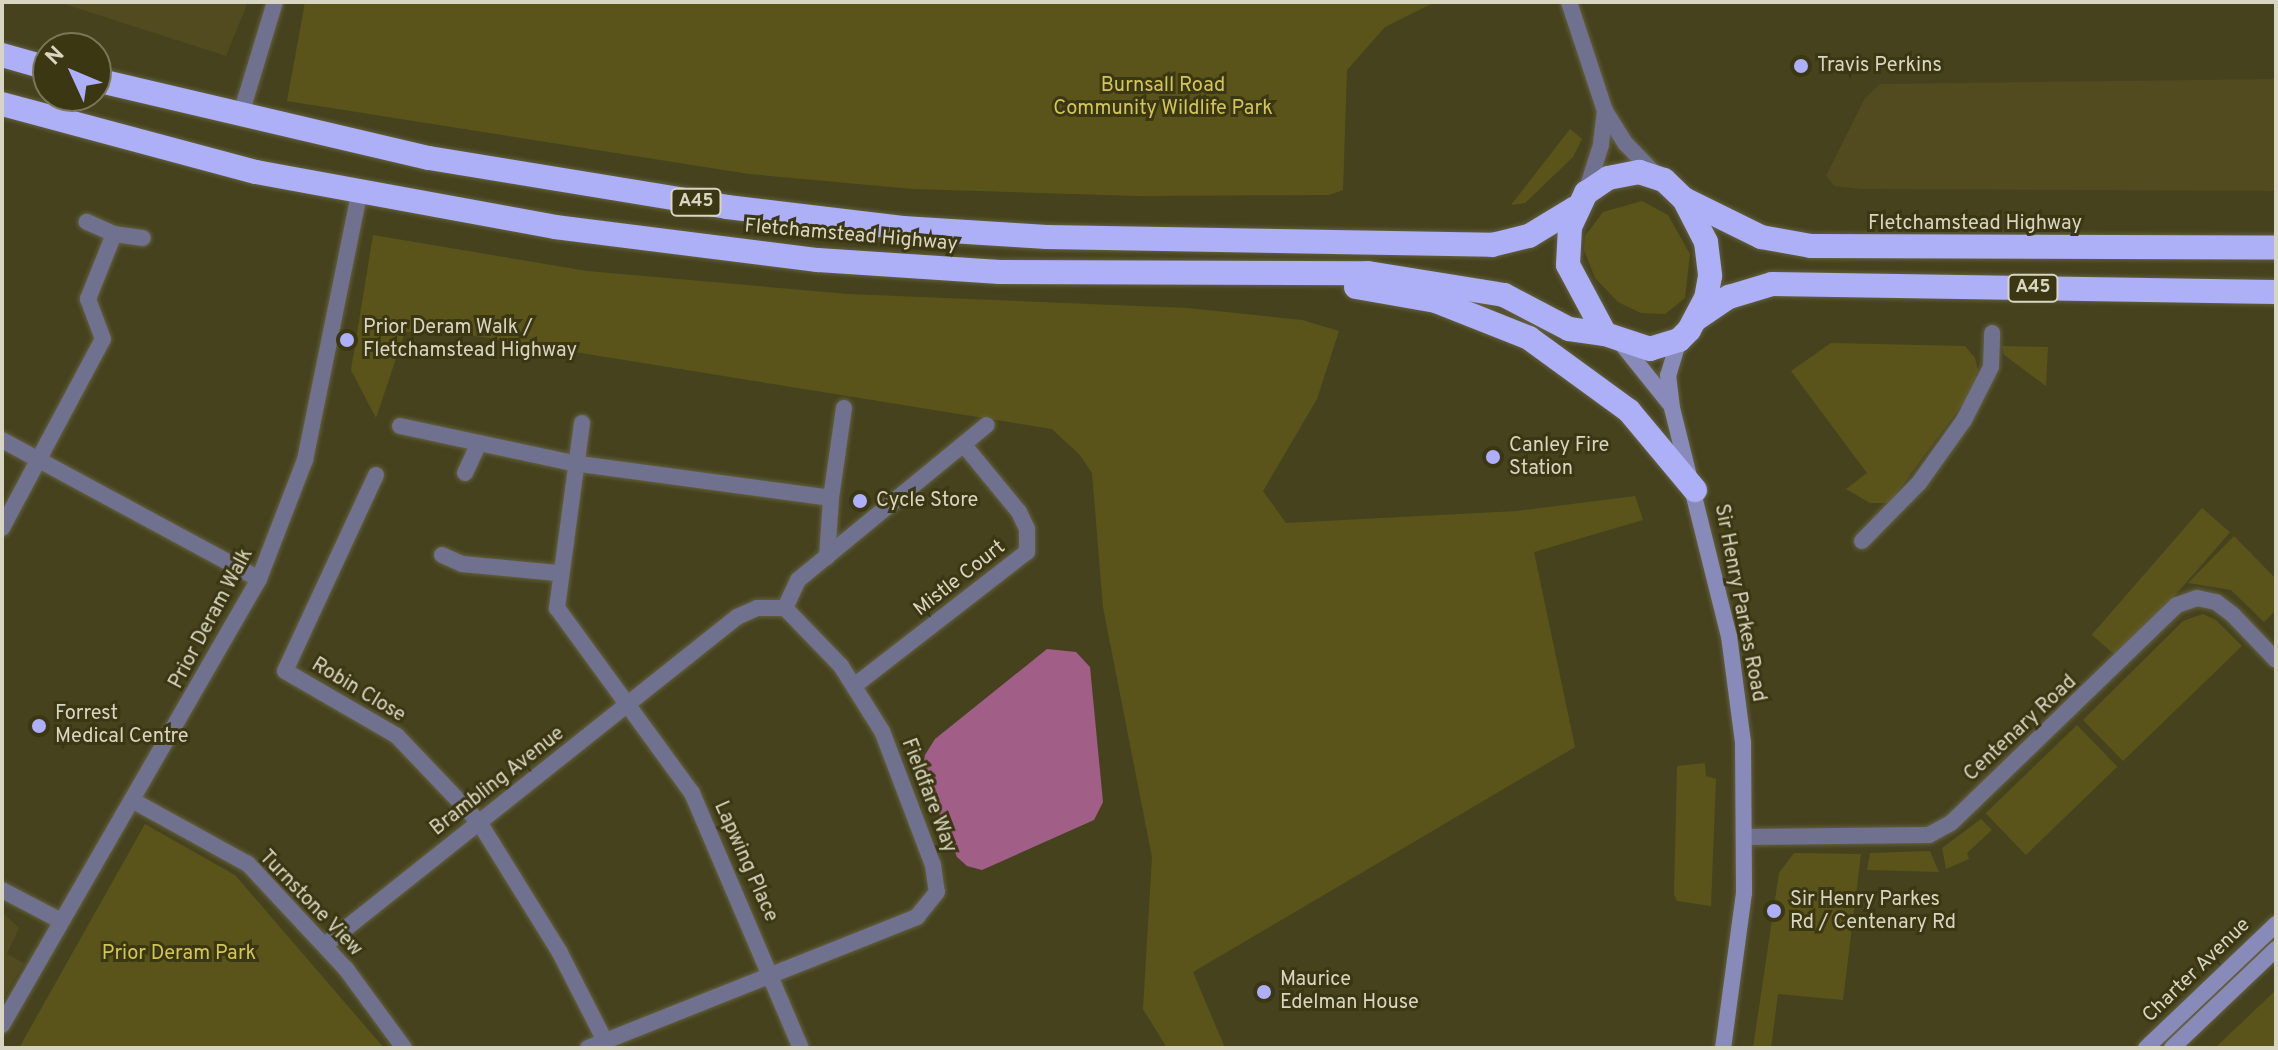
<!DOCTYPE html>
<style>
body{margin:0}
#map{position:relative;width:2278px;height:1050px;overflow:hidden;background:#46421e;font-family:Overpass,sans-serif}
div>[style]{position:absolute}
.built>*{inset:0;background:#514b1f}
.green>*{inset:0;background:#5b541a;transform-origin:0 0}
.water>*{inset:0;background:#a15f88}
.roads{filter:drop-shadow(0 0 2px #63603f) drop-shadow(0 0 2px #63603f)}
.street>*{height:16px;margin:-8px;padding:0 8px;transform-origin:8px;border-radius:8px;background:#6f718e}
.secondary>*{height:16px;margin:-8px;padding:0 8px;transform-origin:8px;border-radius:8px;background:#888ab9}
.highway>*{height:24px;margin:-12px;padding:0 12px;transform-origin:12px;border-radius:12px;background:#adaff7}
.dots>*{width:22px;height:22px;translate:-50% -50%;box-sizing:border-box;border:4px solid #3c3713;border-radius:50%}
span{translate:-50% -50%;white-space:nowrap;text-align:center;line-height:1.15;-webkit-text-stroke:6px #3c3713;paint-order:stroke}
.shield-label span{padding:2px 6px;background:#3c3713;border:2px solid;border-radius:6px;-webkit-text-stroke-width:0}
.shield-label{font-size:18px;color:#d8d6c2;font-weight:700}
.poi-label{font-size:20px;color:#d8d6c2}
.left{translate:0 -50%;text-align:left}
.park-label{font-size:20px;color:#d3c658}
.street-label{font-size:20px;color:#d8d6c2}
.frame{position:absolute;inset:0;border:4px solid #d8d6c2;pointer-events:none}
.north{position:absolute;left:32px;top:32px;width:80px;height:80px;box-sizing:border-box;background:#3c3713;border:2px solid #7a7759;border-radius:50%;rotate:314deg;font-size:22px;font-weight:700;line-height:32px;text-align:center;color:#d8d6c2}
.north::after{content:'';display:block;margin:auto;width:28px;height:36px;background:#adaffb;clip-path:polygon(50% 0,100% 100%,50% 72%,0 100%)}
</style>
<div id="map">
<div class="built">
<i style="clip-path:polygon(58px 2px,248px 2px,226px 56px)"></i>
<i style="clip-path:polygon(2276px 79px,2276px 191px,1861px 189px,1834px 186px,1826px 176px,1865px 98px,1880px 84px)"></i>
<i style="clip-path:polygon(2px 912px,19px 928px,7px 954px,24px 963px,2px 1001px)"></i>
</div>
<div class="green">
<i style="clip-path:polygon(305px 2px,1435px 2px,1385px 27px,1347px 70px,1343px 190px,1329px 195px,1138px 196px,913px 189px,749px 174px,287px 101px)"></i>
<i style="clip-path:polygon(1570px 129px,1582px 139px,1573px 157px,1525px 203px,1511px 205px)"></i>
<i style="clip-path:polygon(1642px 201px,1668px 215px,1690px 254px,1685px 298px,1665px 314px,1641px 313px,1618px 302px,1595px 278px,1584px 250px,1585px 236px,1603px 212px)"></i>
<i style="clip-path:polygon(373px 235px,587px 271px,848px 294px,1187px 308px,1302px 320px,1339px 331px,1317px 399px,1263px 491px,1286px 523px,1517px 511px,1635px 496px,1643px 520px,1534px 552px,1575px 747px,1193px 972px,1225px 1048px,1167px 1048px,1143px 1009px,1152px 857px,1103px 607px,1092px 473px,1080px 455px,1052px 429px,451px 332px,405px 332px,376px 418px,351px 370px)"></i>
<i style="clip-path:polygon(1831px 343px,1965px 346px,1975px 358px,1978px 370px,1970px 394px,1889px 503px,1870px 503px,1846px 489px,1867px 473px,1791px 371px)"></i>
<i style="clip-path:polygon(2002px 346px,2048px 347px,2046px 386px,2004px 355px)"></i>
<i style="left:2202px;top:508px;width:37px;height:168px;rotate:41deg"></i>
<i style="clip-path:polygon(2234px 536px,2276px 579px,2276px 610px,2264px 622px,2231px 590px,2188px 583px)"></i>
<i style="clip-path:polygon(2203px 614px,2216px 620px,2242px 646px,2123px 761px,2083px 720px,2183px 621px)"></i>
<i style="left:2077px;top:725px;width:58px;height:127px;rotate:46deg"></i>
<i style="clip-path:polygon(1705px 763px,1706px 776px,1716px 779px,1711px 906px,1677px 901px,1674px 894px,1677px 766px)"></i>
<i style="clip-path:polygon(1981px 819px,1992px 830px,1967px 853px,1969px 859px,1946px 869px,1942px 848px)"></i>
<i style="clip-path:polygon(145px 824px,235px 875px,384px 1048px,19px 1048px)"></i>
<i style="clip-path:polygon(1930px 851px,1939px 872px,1867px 870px,1870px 853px)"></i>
<i style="clip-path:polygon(1794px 853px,1861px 854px,1843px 1000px,1778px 994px,1771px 1048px,1753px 1048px,1779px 873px)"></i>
<i style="clip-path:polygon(2276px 990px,2276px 1048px,2215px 1048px)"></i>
</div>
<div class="water">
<i style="clip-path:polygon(1047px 649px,1076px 652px,1090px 667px,1103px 802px,1094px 820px,982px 870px,967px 866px,957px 857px,922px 772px,925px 755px,935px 739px)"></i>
</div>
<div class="roads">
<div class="street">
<i style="left:1569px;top:2px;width:115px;rotate:71.7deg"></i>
<i style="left:1605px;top:111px;width:34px;rotate:97deg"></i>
<i style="left:1601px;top:145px;width:49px;rotate:107.7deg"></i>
<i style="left:1605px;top:111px;width:39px;rotate:58deg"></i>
<i style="left:1626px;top:144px;width:43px;rotate:45.9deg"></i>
<i style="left:240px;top:117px;width:120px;rotate:-73.1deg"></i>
<i style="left:114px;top:234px;width:29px;rotate:8deg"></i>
<i style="left:582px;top:423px;width:187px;rotate:97.7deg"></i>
<i style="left:557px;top:608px;width:229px;rotate:53.9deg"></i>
<i style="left:692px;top:793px;width:277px;rotate:66.9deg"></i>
<i style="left:400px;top:426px;width:176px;rotate:12.1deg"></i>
<i style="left:572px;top:463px;width:261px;rotate:7.7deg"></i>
<i style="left:831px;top:498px;width:91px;rotate:-81.8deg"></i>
<i style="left:2px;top:440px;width:292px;rotate:28.4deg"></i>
<i style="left:465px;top:473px;width:33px;rotate:-65deg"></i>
<i style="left:376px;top:475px;width:216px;rotate:114.9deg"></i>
<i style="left:285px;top:671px;width:129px;rotate:30.1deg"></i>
<i style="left:397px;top:736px;width:119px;rotate:46.4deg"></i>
<i style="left:479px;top:822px;width:152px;rotate:58.2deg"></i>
<i style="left:559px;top:951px;width:101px;rotate:62.9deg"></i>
<i style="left:2px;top:528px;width:214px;rotate:-61.9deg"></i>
<i style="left:103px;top:339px;width:43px;rotate:-110.6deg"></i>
<i style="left:88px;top:299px;width:70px;rotate:-68.2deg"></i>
<i style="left:114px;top:234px;width:30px;rotate:-156deg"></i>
<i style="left:1862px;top:541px;width:81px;rotate:-45.5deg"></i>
<i style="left:1919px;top:483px;width:77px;rotate:-54.5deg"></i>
<i style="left:1964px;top:420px;width:59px;rotate:-63deg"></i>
<i style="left:1991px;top:367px;width:34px;rotate:-88deg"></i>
<i style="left:442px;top:555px;width:22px;rotate:24deg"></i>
<i style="left:462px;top:564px;width:96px;rotate:5.4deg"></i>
<i style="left:827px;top:557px;width:59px;rotate:-86.1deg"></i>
<i style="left:785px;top:608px;width:31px;rotate:-65deg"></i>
<i style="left:798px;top:580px;width:244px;rotate:-39.4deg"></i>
<i style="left:854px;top:686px;width:219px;rotate:-37.8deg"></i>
<i style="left:1027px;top:552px;width:23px;rotate:-90deg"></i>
<i style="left:1027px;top:529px;width:19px;rotate:-115deg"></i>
<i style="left:1019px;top:512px;width:87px;rotate:-129.4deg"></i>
<i style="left:132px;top:800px;width:132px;rotate:28.9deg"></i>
<i style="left:248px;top:864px;width:144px;rotate:47deg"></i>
<i style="left:346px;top:969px;width:98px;rotate:53.7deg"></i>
<i style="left:1746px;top:837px;width:183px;rotate:-0.6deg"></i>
<i style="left:1929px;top:835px;width:25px;rotate:-29deg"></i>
<i style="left:1951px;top:823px;width:314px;rotate:-44deg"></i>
<i style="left:2177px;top:605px;width:21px;rotate:-19deg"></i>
<i style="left:2197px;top:598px;width:19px;rotate:12deg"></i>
<i style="left:2216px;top:602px;width:21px;rotate:37deg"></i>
<i style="left:2233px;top:615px;width:62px;rotate:46.3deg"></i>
<i style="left:2px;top:890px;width:67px;rotate:27.7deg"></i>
<i style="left:325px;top:945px;width:527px;rotate:-38.52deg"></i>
<i style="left:737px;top:617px;width:22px;rotate:-24deg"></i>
<i style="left:757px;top:608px;width:28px"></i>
<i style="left:785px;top:608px;width:81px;rotate:46deg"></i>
<i style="left:841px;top:666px;width:77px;rotate:57.8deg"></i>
<i style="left:882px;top:731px;width:143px;rotate:69.2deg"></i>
<i style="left:933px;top:865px;width:27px;rotate:82deg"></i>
<i style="left:937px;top:892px;width:32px;rotate:129deg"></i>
<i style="left:917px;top:917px;width:354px;rotate:158.3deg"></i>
<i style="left:2px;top:1025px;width:515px;rotate:-60.05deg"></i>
<i style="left:259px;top:579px;width:128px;rotate:-68.9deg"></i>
<i style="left:305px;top:460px;width:271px;rotate:-78.5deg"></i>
</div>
<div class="secondary">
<i style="left:1679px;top:340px;width:37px;rotate:107deg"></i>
<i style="left:1668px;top:375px;width:33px;rotate:83deg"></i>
<i style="left:1672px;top:408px;width:235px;rotate:76deg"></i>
<i style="left:1729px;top:636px;width:107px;rotate:82.5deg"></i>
<i style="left:1743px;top:742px;width:151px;rotate:89.6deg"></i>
<i style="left:1744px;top:893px;width:156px;rotate:97.7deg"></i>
<i style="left:1621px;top:343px;width:77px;rotate:51.3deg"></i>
<i style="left:2146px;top:1048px;width:180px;rotate:-43.6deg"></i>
<i style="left:2172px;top:1048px;width:144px;rotate:-43.6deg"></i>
</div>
<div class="highway">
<i style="left:2px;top:55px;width:48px;rotate:15.8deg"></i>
<i style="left:96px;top:80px;width:342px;rotate:13.2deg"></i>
<i style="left:429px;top:158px;width:302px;rotate:9.3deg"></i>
<i style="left:727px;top:207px;width:177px;rotate:6.8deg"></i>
<i style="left:903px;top:228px;width:144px;rotate:3.6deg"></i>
<i style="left:1047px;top:237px;width:445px;rotate:1deg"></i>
<i style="left:1492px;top:245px;width:38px;rotate:-14deg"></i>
<i style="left:1529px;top:236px;width:54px;rotate:-31.3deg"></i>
<i style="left:2px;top:104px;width:263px;rotate:15deg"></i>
<i style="left:256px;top:172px;width:304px;rotate:10.4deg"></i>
<i style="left:555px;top:227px;width:265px;rotate:7.2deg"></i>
<i style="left:818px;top:260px;width:182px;rotate:3.8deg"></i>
<i style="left:1000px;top:272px;width:368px;rotate:0.2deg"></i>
<i style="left:1368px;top:273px;width:138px;rotate:9.2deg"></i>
<i style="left:1504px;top:295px;width:73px;rotate:27.6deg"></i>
<i style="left:1569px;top:329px;width:36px;rotate:8deg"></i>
<i style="left:1639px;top:172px;width:26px;rotate:18deg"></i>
<i style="left:1664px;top:180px;width:28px;rotate:44deg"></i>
<i style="left:1684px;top:199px;width:48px;rotate:62.9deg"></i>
<i style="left:1706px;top:242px;width:34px;rotate:83deg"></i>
<i style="left:1710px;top:276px;width:22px;rotate:100deg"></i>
<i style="left:1706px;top:298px;width:36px;rotate:118deg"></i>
<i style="left:1689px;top:330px;width:14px;rotate:135deg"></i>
<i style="left:1679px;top:340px;width:30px;rotate:163deg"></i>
<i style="left:1650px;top:349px;width:47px;rotate:-161.6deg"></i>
<i style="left:1605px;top:334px;width:78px;rotate:-118.2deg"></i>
<i style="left:1568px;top:265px;width:38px;rotate:-87deg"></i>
<i style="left:1570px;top:227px;width:38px;rotate:-65deg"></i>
<i style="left:1586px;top:193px;width:27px;rotate:-34deg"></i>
<i style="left:1608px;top:178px;width:32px;rotate:-11deg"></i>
<i style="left:1684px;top:199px;width:86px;rotate:26.3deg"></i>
<i style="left:1761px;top:237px;width:51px;rotate:10.2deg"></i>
<i style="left:1811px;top:246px;width:465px;rotate:0.2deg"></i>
<i style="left:1356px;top:287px;width:81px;rotate:9.9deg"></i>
<i style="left:1436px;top:301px;width:100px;rotate:21.7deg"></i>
<i style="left:1529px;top:338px;width:124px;rotate:36.1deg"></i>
<i style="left:1629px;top:411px;width:103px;rotate:50.1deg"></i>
<i style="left:1696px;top:319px;width:40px;rotate:-34deg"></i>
<i style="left:1729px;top:297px;width:45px;rotate:-16.8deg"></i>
<i style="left:1772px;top:284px;width:504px;rotate:0.91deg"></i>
</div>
</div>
<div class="dots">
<i style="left:1801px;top:66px;background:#adaffb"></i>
<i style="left:347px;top:340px;background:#adaffb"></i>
<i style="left:1493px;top:457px;background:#adaffb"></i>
<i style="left:860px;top:501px;background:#adaffb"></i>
<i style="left:39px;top:726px;background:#adaffb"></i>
<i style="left:1774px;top:911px;background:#adaffb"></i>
<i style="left:1264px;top:992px;background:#adaffb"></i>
</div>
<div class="shield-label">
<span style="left:696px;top:202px">A45</span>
<span style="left:2033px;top:288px">A45</span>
</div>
<div class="poi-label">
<span class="left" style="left:1817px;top:66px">Travis Perkins</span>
<span class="left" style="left:363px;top:340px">Prior Deram Walk /<br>Fletchamstead Highway</span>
<span class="left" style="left:1509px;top:458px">Canley Fire<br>Station</span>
<span class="left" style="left:876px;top:501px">Cycle Store</span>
<span class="left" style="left:55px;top:726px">Forrest<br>Medical Centre</span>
<span class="left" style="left:1790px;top:912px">Sir Henry Parkes<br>Rd / Centenary Rd</span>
<span class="left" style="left:1280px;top:992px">Maurice<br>Edelman House</span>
</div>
<div class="park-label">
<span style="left:1163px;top:98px">Burnsall Road<br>Community Wildlife Park</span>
<span style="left:179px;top:954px">Prior Deram Park</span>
</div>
<div class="street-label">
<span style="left:1975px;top:224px">Fletchamstead Highway</span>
<span style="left:851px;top:236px;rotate:5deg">Fletchamstead Highway</span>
<span style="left:960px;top:579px;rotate:-38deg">Mistle Court</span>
<span style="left:1739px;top:603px;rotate:79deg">Sir Henry Parkes Road</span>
<span style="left:212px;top:619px;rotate:-62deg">Prior Deram Walk</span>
<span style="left:358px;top:691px;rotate:31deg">Robin Close</span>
<span style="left:2021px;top:729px;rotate:-43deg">Centenary Road</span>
<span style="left:498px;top:782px;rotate:-38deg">Brambling Avenue</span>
<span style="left:928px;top:796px;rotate:69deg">Fieldfare Way</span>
<span style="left:745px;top:862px;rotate:66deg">Lapwing Place</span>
<span style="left:310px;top:904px;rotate:46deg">Turnstone View</span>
<span style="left:2197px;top:971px;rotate:-44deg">Charter Avenue</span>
</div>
<div class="frame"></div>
<div class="north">N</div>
</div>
